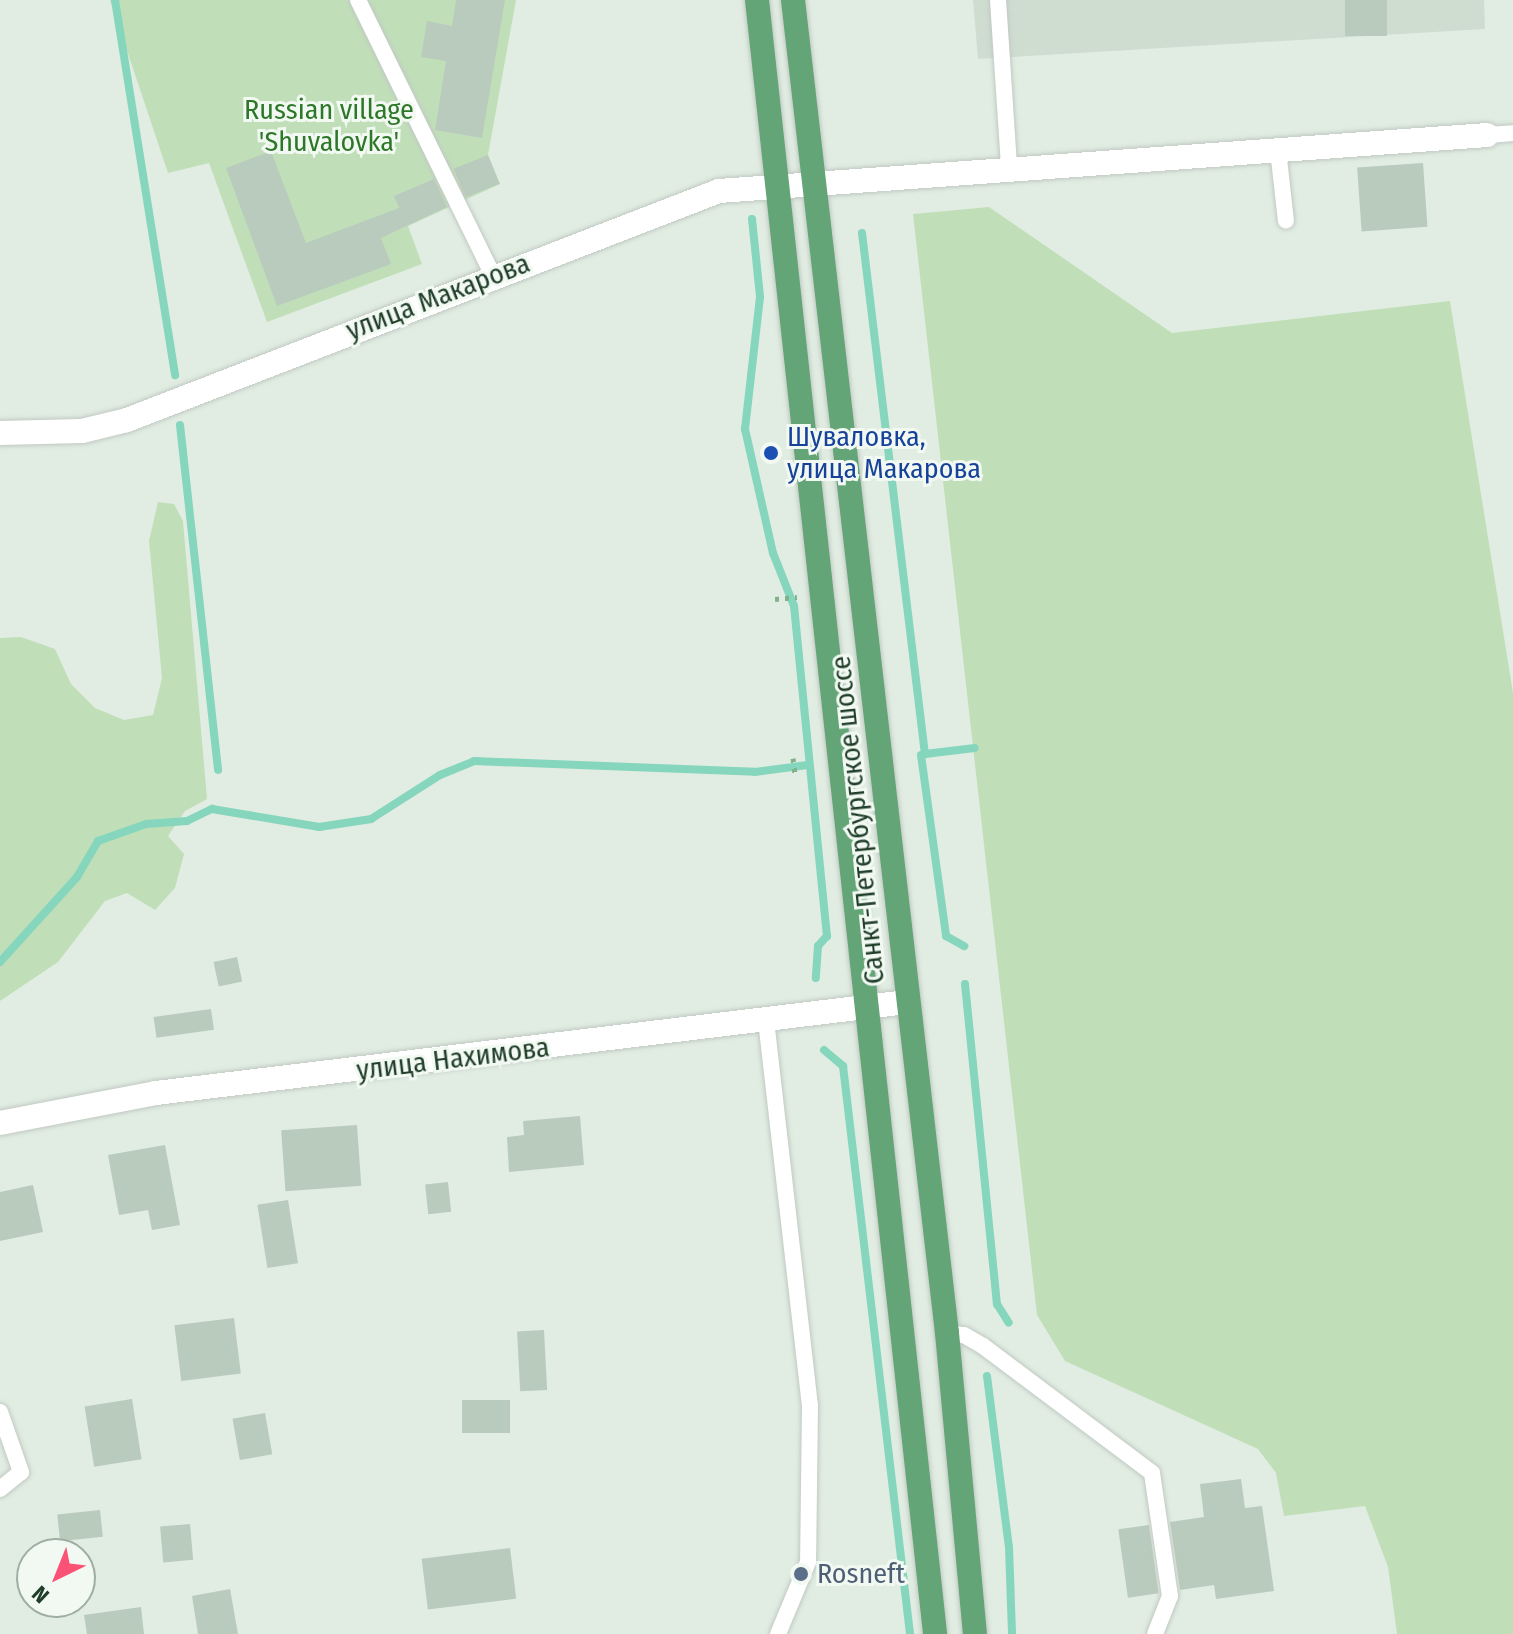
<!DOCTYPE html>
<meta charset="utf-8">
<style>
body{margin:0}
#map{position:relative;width:1513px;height:1634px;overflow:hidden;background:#e1ede2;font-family:"Fira Sans Condensed",sans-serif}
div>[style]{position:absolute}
.built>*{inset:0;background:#cfddd1}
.green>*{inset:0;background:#c0dfb9}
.stream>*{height:8px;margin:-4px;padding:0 4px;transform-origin:4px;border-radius:4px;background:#86d5bd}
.building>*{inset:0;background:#b9cbbc;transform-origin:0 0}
.path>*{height:5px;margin-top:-2.5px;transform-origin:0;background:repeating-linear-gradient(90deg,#80b28c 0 4px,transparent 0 10px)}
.roads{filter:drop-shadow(0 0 2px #c1c9c3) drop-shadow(0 0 2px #c1c9c3)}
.lane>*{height:16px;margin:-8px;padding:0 8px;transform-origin:8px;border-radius:8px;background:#fff}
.street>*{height:24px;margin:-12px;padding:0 12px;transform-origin:12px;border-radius:12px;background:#fff}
.primary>*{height:24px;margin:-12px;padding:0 12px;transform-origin:12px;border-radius:12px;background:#63a576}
.dots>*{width:22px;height:22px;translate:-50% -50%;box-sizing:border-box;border:4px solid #f2f9f2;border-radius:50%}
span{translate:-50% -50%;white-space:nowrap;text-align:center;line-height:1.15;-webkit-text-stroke:6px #f2f9f2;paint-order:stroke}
.park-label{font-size:28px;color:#2d7828}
.street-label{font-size:28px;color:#203e29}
.transit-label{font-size:28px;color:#164399}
.left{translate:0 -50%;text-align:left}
.service-label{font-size:28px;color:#4e5e75}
.north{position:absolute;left:16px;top:1538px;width:80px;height:80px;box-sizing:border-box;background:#f2f9f2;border:2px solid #9eaea2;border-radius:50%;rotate:223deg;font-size:22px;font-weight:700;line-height:32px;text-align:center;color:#203e29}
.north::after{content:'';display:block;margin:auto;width:28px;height:36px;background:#fa5275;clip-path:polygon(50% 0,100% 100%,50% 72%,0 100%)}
</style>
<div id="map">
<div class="built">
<i style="clip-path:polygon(973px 0,1484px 0,1485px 29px,978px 59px)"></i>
</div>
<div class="green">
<i style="clip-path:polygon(110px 0,516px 0,488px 155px,500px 184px,408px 226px,422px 264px,267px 322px,209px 163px,168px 173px)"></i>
<i style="clip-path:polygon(989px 207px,1172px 333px,1450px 301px,1513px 693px,1513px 1634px,1397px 1634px,1388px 1567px,1365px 1506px,1284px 1516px,1276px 1473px,1258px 1449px,1065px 1361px,1037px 1315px,913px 214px)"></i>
<i style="clip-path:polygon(158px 502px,174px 504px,183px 521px,207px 799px,185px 811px,168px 836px,184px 854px,175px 888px,155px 910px,127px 893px,105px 901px,58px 962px,0 1001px,0 638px,21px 637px,55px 649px,71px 684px,95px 708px,124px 720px,153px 715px,162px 678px,149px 541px)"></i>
</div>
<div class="stream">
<i style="left:115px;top:0;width:380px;rotate:80.9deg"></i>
<i style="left:752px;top:219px;width:78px;rotate:84.1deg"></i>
<i style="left:760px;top:297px;width:133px;rotate:96.5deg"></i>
<i style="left:745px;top:429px;width:127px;rotate:77.3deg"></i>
<i style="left:773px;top:553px;width:57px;rotate:68.4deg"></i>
<i style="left:794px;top:606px;width:332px;rotate:84.3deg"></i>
<i style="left:827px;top:936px;width:13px;rotate:132deg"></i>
<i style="left:818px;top:946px;width:32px;rotate:94deg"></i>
<i style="left:862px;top:233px;width:525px;rotate:83.11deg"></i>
<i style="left:925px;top:754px;width:50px;rotate:-6.8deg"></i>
<i style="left:180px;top:425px;width:347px;rotate:83.7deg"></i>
<i style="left:921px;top:755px;width:183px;rotate:82.1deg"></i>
<i style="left:946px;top:936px;width:21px;rotate:29deg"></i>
<i style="left:0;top:962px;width:115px;rotate:-47.8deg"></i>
<i style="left:77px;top:877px;width:42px;rotate:-59.7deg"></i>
<i style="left:98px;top:841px;width:51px;rotate:-19.5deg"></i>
<i style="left:146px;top:824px;width:41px;rotate:-4.2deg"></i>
<i style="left:187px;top:821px;width:28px;rotate:-26deg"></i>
<i style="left:212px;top:809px;width:109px;rotate:9.5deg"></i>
<i style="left:319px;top:827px;width:53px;rotate:-8.7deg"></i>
<i style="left:371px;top:819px;width:82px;rotate:-32.5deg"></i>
<i style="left:440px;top:775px;width:37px;rotate:-22deg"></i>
<i style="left:474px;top:761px;width:281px;rotate:2.2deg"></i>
<i style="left:755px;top:772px;width:53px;rotate:-7.5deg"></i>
<i style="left:965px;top:984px;width:322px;rotate:84.3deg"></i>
<i style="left:997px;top:1304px;width:22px;rotate:58deg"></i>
<i style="left:824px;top:1050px;width:25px;rotate:40deg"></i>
<i style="left:843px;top:1066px;width:572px;rotate:83.27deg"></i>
<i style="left:987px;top:1376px;width:172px;rotate:82.7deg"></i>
<i style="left:1009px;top:1547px;width:87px;rotate:88deg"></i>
</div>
<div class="building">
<i style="clip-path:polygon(456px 0,505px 0,482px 138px,435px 130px,446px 61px,421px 57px,427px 21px,452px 26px)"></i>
<i style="left:1345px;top:0;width:42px;height:36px"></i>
<i style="clip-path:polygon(271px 151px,306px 243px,399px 208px,394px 196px,434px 179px,447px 207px,381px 238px,391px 264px,277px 306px,226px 168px)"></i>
<i style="left:488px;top:155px;width:31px;height:37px;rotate:68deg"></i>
<i style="left:1423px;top:163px;width:64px;height:66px;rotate:86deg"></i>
<i style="left:237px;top:957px;width:25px;height:24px;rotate:78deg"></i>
<i style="left:211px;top:1009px;width:21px;height:58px;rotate:82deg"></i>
<i style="clip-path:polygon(580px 1116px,584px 1165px,509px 1172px,507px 1137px,524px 1135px,523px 1121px)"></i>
<i style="left:357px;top:1125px;width:61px;height:76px;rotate:86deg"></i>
<i style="clip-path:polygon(165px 1145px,180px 1225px,152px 1230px,148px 1210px,119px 1215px,108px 1155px)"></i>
<i style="left:448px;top:1182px;width:30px;height:23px;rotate:84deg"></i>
<i style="clip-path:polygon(33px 1185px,43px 1232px,0 1241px,0 1192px)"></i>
<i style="left:288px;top:1200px;width:64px;height:31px;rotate:81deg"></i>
<i style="left:234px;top:1318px;width:56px;height:60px;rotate:83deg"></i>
<i style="left:544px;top:1330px;width:60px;height:27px;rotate:87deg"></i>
<i style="left:132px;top:1399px;width:61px;height:48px;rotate:81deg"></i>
<i style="left:462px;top:1400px;width:48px;height:33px"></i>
<i style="left:265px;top:1413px;width:42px;height:33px;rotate:80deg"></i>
<i style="clip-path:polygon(1241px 1479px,1245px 1508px,1262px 1506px,1274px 1591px,1216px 1599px,1214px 1585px,1180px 1590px,1170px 1522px,1204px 1517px,1200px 1484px)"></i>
<i style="left:100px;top:1510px;width:27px;height:43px;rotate:84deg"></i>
<i style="left:190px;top:1524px;width:36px;height:30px;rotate:85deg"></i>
<i style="left:1149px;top:1525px;width:69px;height:31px;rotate:82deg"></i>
<i style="left:510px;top:1548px;width:51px;height:89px;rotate:83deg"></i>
<i style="clip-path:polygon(230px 1589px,238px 1634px,198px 1634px,192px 1596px)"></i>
<i style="clip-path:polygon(141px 1607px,144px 1634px,87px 1634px,84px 1615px)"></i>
</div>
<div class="path">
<i style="left:775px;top:599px;width:22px;rotate:-5deg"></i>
<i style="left:793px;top:758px;width:17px;rotate:83deg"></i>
</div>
<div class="roads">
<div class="lane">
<i style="left:358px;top:0;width:306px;rotate:63.9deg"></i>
<i style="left:998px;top:0;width:167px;rotate:86.2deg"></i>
<i style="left:1487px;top:135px;width:26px;rotate:-4deg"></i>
<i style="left:1278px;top:150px;width:71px;rotate:83.6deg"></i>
<i style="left:766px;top:1020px;width:388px;rotate:83.5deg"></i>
<i style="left:810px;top:1405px;width:157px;rotate:90.7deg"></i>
<i style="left:808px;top:1562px;width:78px;rotate:112.6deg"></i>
<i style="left:947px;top:1333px;width:17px;rotate:7deg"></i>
<i style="left:964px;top:1335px;width:22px;rotate:30deg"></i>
<i style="left:983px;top:1346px;width:211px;rotate:36.9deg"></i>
<i style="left:1152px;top:1473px;width:124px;rotate:81.7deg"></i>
<i style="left:1170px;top:1596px;width:41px;rotate:111.5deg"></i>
<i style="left:0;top:1412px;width:64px;rotate:70.7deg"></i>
<i style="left:21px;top:1472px;width:27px;rotate:141deg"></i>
</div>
<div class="street">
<i style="left:0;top:433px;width:82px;rotate:-1.4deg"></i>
<i style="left:82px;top:431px;width:46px;rotate:-13.7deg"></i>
<i style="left:127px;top:420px;width:635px;rotate:-21.15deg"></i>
<i style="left:719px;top:191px;width:770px;rotate:-4.17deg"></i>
<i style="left:0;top:1123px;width:159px;rotate:-10.9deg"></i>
<i style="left:156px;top:1093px;width:756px;rotate:-6.91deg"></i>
</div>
<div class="primary">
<i style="left:757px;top:0;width:1644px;rotate:83.78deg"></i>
<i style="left:793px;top:0;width:1342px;rotate:83.41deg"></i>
<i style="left:947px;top:1333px;width:302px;rotate:84.7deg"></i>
</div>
</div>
<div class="dots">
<i style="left:771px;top:453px;background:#1a4fb4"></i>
<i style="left:801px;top:1574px;background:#5c6f8a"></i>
</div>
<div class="park-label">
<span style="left:329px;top:126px">Russian village<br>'Shuvalovka'</span>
</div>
<div class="street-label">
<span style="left:438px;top:297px;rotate:-21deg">улица Макарова</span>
<span style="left:858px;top:820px;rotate:-96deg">Санкт-Петербургское шоссе</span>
<span style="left:453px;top:1059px;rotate:-7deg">улица Нахимова</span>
</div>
<div class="transit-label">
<span class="left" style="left:787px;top:453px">Шуваловка,<br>улица Макарова</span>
</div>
<div class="service-label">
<span class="left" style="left:817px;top:1574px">Rosneft</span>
</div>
<div class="north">N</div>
</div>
